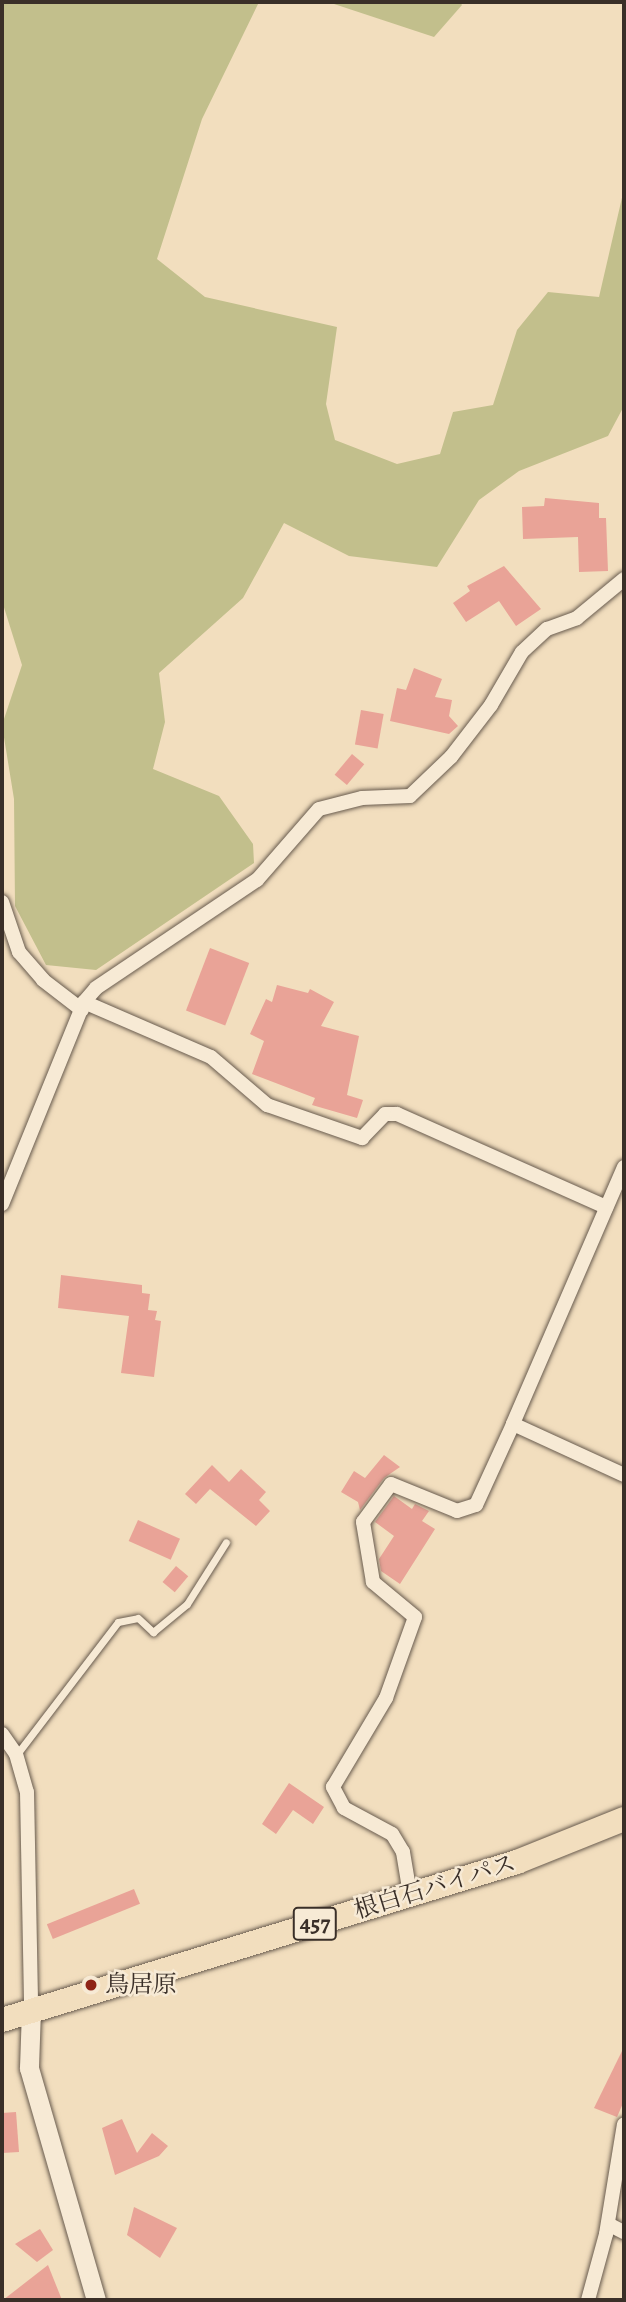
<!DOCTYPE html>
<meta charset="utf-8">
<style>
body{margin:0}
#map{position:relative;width:626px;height:2302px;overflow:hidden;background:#f2debe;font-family:Alegreya,"Noto Serif JP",serif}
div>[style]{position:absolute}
.green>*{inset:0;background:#c2bf8c}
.building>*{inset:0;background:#e9a397;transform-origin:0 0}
.roads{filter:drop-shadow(0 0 2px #685b4e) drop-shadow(0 0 2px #685b4e)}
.lane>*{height:7px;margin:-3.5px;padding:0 3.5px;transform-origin:3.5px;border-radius:3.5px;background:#f7ead5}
.street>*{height:14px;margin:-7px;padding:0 7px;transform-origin:7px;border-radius:7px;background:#f7ead5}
.secondary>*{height:19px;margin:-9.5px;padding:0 9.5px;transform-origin:9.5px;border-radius:9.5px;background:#f7ead5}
.highway>*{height:24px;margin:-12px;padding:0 12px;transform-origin:12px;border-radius:12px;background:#f2debe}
.dots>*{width:19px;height:19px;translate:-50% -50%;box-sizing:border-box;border:4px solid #f7ead5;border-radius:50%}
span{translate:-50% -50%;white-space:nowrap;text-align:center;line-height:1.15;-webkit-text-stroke:5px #f7ead5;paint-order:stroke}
.shield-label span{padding:2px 5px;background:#f7ead5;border:2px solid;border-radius:5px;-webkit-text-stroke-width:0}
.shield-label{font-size:23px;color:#3a2f28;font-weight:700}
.street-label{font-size:24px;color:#3a2f28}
.poi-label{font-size:24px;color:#3a2f28}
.left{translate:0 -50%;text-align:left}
.frame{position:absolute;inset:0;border:4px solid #3a2f28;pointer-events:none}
</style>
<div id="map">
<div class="green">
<i style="clip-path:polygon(2px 2px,259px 2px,202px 119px,157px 259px,205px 297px,337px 327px,326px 404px,335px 440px,397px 464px,440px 454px,453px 412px,493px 405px,517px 330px,548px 292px,599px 297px,624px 189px,624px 406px,608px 436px,519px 471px,479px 500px,437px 567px,349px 556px,284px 523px,243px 598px,159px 673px,165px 722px,153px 769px,219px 796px,253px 844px,254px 863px,96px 970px,46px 965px,15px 906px,14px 799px,2px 725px,22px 665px,2px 601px)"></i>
<i style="clip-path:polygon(328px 2px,460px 2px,462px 5px,434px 37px)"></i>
</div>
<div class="building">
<i style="clip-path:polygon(545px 498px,599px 503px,599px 518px,606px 518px,608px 571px,579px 572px,578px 537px,523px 539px,522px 507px,544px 506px)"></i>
<i style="clip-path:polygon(504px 566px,541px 609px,516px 626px,499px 601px,466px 622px,453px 603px,470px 591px,467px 586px)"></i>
<i style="clip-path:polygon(414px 668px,442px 679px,435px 697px,452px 700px,449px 716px,458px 726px,449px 734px,390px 721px,397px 688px,406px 690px)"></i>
<i style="left:361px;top:710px;width:23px;height:35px;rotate:10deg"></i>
<i style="left:352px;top:754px;width:16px;height:27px;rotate:40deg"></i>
<i style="left:210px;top:948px;width:42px;height:67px;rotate:21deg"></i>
<i style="clip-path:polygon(277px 985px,308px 993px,310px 989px,334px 1002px,321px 1026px,359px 1036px,347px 1095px,363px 1100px,357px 1118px,312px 1105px,315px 1098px,252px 1074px,264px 1041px,250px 1034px,266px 999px,272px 1002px)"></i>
<i style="clip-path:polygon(61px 1275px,142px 1285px,142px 1293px,150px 1294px,148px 1310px,157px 1311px,155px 1320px,161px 1321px,154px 1377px,121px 1373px,129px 1316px,58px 1308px)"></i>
<i style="clip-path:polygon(384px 1455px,400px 1467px,384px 1478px,360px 1510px,358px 1502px,341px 1492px,354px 1471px,365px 1478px)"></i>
<i style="clip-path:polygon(212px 1465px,229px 1482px,241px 1469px,266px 1492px,259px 1500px,270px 1511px,256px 1526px,210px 1489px,196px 1504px,185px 1494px)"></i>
<i style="clip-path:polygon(394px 1496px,412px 1509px,415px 1504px,429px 1511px,422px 1521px,435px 1529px,400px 1584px,381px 1571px,379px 1559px,394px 1536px,375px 1522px)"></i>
<i style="left:138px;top:1520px;width:46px;height:23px;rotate:24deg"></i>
<i style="left:176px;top:1566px;width:16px;height:21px;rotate:40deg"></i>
<i style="clip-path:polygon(289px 1783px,324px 1807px,313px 1824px,293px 1810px,276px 1834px,262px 1824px)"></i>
<i style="left:134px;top:1889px;width:16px;height:94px;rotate:68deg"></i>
<i style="clip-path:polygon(623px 2049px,624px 2101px,617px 2117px,594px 2108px)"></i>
<i style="clip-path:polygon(16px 2112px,19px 2152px,2px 2153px,2px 2113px)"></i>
<i style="clip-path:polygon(122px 2119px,137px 2153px,152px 2133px,168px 2146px,159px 2156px,115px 2175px,102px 2128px)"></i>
<i style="clip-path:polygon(134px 2207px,177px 2228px,160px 2258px,127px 2235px)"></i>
<i style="clip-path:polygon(40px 2229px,53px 2250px,37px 2262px,15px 2244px)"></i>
<i style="clip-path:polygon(48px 2265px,62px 2300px,3px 2300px)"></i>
</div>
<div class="roads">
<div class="lane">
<i style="left:17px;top:1754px;width:166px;rotate:-52.6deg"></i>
<i style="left:118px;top:1622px;width:20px;rotate:-11deg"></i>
<i style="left:138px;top:1618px;width:21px;rotate:43deg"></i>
<i style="left:153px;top:1632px;width:44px;rotate:-39.5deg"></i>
<i style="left:187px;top:1604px;width:73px;rotate:-57.8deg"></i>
</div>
<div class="street">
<i style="left:2px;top:902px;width:53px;rotate:71.2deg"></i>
<i style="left:19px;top:952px;width:37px;rotate:49deg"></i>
<i style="left:43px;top:980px;width:49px;rotate:37.6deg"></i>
<i style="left:84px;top:1002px;width:138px;rotate:23.4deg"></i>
<i style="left:211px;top:1057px;width:74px;rotate:40.6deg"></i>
<i style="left:267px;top:1105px;width:101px;rotate:19.2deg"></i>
<i style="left:362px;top:1138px;width:33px;rotate:-46deg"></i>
<i style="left:385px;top:1114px;width:12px"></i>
<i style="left:397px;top:1114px;width:229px;rotate:24deg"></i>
<i style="left:624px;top:1167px;width:280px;rotate:113.4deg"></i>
<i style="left:513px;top:1424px;width:122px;rotate:24.7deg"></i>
<i style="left:2px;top:1204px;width:218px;rotate:-67.9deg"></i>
<i style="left:84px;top:1002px;width:18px;rotate:-49deg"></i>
<i style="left:96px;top:988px;width:194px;rotate:-33.9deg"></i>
<i style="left:257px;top:880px;width:94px;rotate:-48.9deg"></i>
<i style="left:319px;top:809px;width:44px;rotate:-14.3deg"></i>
<i style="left:362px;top:798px;width:48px;rotate:-2.4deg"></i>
<i style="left:410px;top:796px;width:57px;rotate:-43.6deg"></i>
<i style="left:451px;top:757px;width:66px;rotate:-52.4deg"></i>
<i style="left:491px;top:705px;width:61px;rotate:-59.7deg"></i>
<i style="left:522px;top:652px;width:34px;rotate:-43deg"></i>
<i style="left:547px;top:629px;width:32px;rotate:-20deg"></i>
<i style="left:577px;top:618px;width:61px;rotate:-39.7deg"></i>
<i style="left:2px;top:1734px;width:24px;rotate:55deg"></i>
<i style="left:16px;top:1754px;width:40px;rotate:74deg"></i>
<i style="left:27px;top:1792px;width:218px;rotate:88.9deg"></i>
<i style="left:410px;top:1894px;width:43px;rotate:-99.5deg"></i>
<i style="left:403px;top:1852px;width:21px;rotate:-121deg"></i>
<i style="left:392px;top:1834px;width:55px;rotate:-151.6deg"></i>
<i style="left:344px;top:1808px;width:24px;rotate:-118deg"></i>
<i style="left:333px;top:1787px;width:104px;rotate:-59.2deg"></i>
<i style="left:386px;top:1698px;width:86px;rotate:-70.3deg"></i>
<i style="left:415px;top:1617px;width:55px;rotate:-140.2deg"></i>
<i style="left:373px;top:1582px;width:61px;rotate:-99.5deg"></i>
<i style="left:363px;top:1522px;width:47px;rotate:-53.6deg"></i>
<i style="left:391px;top:1484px;width:71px;rotate:22.2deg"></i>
<i style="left:457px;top:1511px;width:20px;rotate:-18deg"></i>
<i style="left:476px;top:1505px;width:89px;rotate:-65.4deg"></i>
<i style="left:608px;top:2224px;width:18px;rotate:27deg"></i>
<i style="left:588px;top:2300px;width:68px;rotate:-74.7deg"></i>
<i style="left:606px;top:2234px;width:111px;rotate:-80.7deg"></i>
</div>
<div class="secondary">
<i style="left:31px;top:2010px;width:58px;rotate:92deg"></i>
<i style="left:29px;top:2068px;width:241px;rotate:73.9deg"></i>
</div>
<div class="highway">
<i style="left:2px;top:2020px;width:539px;rotate:-17.06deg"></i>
<i style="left:517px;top:1862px;width:115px;rotate:-21.9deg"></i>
</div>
</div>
<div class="dots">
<i style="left:91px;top:1985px;background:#8f2418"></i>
</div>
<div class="shield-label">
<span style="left:315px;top:1924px">457</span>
</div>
<div class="street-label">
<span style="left:435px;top:1887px;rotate:-17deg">根白石バイパス</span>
</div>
<div class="poi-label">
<span class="left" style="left:105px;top:1985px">鳥居原</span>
</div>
<div class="frame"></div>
</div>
